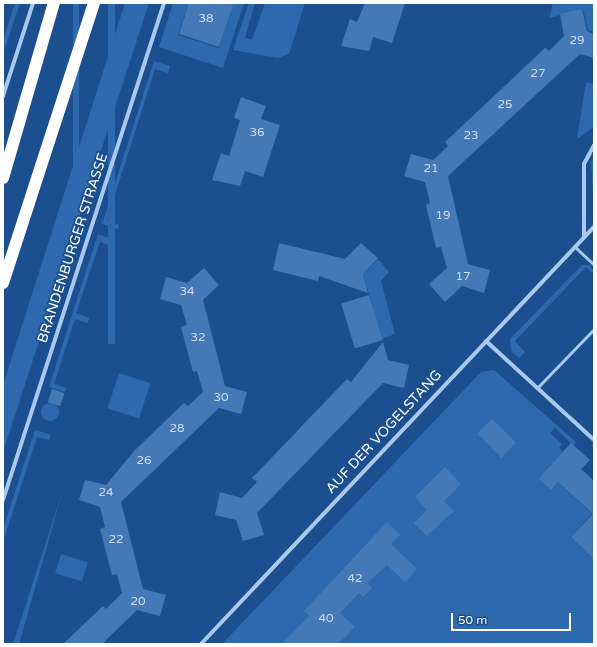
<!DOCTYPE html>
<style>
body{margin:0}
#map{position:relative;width:597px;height:647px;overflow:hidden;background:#1b4f8f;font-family:"Varela Round",sans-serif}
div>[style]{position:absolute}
.green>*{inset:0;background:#2e69ad;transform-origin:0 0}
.round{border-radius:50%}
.building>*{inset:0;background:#4478b7;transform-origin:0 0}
.lane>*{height:3px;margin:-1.5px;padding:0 1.5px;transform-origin:1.5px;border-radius:1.5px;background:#a9c9ee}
.street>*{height:4px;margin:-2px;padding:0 2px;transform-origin:2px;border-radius:2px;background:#a9c9ee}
.highway>*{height:12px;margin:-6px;padding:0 6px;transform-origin:6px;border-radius:6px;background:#fff}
span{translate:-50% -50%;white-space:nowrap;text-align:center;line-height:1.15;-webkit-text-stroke:3.5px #1b4f8f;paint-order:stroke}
.number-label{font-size:12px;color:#d0dded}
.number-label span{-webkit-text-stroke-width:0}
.street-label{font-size:14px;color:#fff}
.frame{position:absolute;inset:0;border:4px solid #fff;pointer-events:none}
.scale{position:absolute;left:451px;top:613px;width:120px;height:18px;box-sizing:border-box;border:2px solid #fff;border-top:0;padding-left:5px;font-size:12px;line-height:14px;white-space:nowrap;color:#fff;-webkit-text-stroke:3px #1b4f8f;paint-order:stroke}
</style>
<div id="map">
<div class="green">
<i style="clip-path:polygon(15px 3px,20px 3px,3px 54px,3px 40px)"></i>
<i style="left:73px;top:3px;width:6px;height:227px"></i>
<i style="left:108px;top:3px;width:7px;height:341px"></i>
<i style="clip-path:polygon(125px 3px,149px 3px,3px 452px,3px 385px)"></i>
<i style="clip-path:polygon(173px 3px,189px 3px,178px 35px,219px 48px,234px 3px,244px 3px,223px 68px,159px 47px)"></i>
<i style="clip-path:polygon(249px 3px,255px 3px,245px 38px,252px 40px,265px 3px,305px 3px,289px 54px,278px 58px,233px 50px)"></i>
<i style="clip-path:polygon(553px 3px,594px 3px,594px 32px,588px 30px,583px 9px,549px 18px)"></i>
<i style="clip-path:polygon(154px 61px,170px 66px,168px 73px,155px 69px,107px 220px,119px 225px,118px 229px,102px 224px)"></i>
<i style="clip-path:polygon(586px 82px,594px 84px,594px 127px,577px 139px)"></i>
<i style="clip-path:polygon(594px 157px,594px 208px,591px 162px)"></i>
<i style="clip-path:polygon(98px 234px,114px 240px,112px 246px,100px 242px,76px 313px,89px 318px,88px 323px,75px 319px,54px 384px,66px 388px,65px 392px,49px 387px)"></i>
<i style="clip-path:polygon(378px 259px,389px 272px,381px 281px,395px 334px,382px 339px,363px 274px)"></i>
<i style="clip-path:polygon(582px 265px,590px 265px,594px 274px,586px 267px,515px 341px,525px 352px,519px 358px,511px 351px,510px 339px)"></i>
<i style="clip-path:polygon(494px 370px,576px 442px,573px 445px,555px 428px,550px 433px,562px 444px,559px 448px,563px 452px,538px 479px,551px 490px,558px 482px,592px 514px,571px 537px,594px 559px,594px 644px,222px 644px,481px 372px)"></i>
<i style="left:119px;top:373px;width:33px;height:37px;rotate:18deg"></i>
<i class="round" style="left:41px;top:403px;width:18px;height:18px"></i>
<i style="clip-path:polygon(35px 430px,51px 435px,49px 440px,37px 437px,3px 542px,3px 529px)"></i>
<i style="clip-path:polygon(63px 490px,19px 644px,13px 644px)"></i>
<i style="left:61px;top:554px;width:28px;height:20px;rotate:17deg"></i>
</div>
<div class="building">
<i style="clip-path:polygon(189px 3px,234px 3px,219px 47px,179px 34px)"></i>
<i style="clip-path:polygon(365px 3px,405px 3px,392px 43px,373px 37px,369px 51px,341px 46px,350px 19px,357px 22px)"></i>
<i style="clip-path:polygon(582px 9px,587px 31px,594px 34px,594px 58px,580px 54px,448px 176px,468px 264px,490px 270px,484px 293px,462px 286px,445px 302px,429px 284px,447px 268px,441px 247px,436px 248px,426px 205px,430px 203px,425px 182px,404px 176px,411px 154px,433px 160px,448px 146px,445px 142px,545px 48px,549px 51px,564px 36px,560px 14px)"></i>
<i style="clip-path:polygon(241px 97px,266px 106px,261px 119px,280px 125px,263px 177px,245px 171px,240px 186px,212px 180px,221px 153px,229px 156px,240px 120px,234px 118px)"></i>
<i style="clip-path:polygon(279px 243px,345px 259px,361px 243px,378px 258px,363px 274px,368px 293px,319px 276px,318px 281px,273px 270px)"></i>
<i style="clip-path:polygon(204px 268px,219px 285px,203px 300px,225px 386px,247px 392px,241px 414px,219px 408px,121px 502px,143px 589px,166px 595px,160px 616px,137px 610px,102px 644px,63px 644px,103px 606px,106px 609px,122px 593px,117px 574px,112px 575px,100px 529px,105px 527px,100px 507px,79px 500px,85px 480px,106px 485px,135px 450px,184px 403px,188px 406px,203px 392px,197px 371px,193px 372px,181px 327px,187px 325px,181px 305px,160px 299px,166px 277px,187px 283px)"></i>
<i style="left:369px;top:295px;width:47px;height:29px;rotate:73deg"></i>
<i style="clip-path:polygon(383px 342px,388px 360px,409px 365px,404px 388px,383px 383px,257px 513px,264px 535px,243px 541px,236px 520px,215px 515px,220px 492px,242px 498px,257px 482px,252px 478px,347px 379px,351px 382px)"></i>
<i style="left:52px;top:389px;width:13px;height:14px;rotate:18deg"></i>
<i style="left:492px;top:419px;width:34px;height:21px;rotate:45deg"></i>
<i style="clip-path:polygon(571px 443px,590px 460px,581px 469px,594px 481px,594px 559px,571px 537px,593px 514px,558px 482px,551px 490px,538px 479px)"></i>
<i style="clip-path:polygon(445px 467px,461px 484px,444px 501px,454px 511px,427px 536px,414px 523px,427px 510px,415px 497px)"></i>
<i style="clip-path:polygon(387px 522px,400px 535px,391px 544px,417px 569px,405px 582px,387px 565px,367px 583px,372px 588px,363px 597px,359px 593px,340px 613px,355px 627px,338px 644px,282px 644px,309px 616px,304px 611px)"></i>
</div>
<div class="lane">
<i style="left:575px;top:247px;width:26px;rotate:43deg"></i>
<i style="left:537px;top:388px;width:82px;rotate:-46deg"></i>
</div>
<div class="street">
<i style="left:3px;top:96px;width:98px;rotate:-72.1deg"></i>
<i style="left:584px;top:236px;width:72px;rotate:-90deg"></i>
<i style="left:584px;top:164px;width:21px;rotate:-62deg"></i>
<i style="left:486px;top:341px;width:147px;rotate:42.5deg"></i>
<i style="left:3px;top:500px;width:522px;rotate:-72.05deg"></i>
<i style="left:201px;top:644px;width:573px;rotate:-46.7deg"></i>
</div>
<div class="highway">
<i style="left:3px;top:178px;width:182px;rotate:-73.8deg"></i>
<i style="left:3px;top:283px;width:294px;rotate:-72deg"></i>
</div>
<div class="number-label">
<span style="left:206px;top:19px">38</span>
<span style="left:577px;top:41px">29</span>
<span style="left:538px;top:74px">27</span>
<span style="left:505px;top:105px">25</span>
<span style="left:257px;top:133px">36</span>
<span style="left:471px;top:136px">23</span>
<span style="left:431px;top:169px">21</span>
<span style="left:443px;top:216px">19</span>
<span style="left:463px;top:277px">17</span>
<span style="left:187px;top:292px">34</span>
<span style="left:198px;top:338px">32</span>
<span style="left:221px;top:398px">30</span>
<span style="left:177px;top:429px">28</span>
<span style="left:144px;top:461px">26</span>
<span style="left:106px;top:493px">24</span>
<span style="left:116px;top:540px">22</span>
<span style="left:355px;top:579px">42</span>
<span style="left:138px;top:602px">20</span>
<span style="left:326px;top:619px">40</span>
</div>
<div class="street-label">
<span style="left:73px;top:248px;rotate:-72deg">BRANDENBURGER STRASSE</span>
<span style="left:384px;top:432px;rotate:-47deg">AUF DER VOGELSTANG</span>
</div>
<div class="frame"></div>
<div class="scale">50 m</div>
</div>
